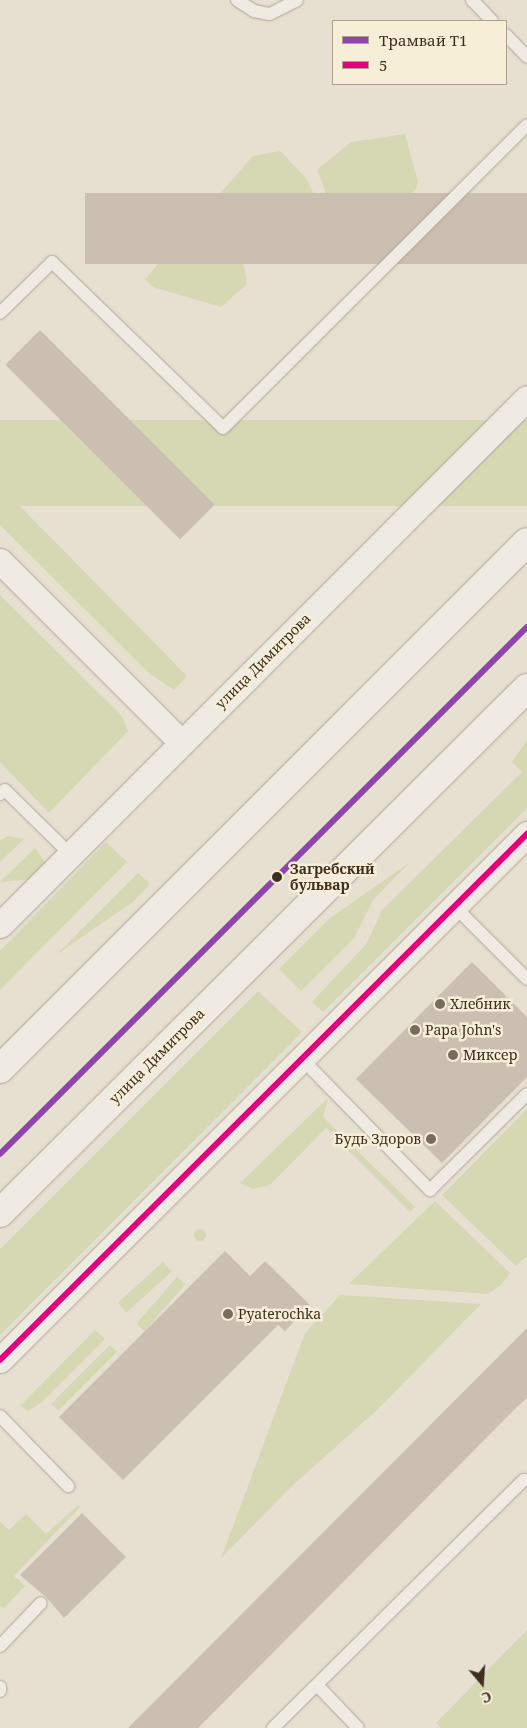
<!DOCTYPE html>
<meta charset="utf-8">
<style>
body{margin:0}
#map{position:relative;width:527px;height:1728px;overflow:hidden;background:#e7e0d1;font-family:"Noto Serif",serif}
div>[style]{position:absolute}
.green>*{inset:0;background:#d6d7b3;transform-origin:0 0}
.round{border-radius:50%}
.building>*{inset:0;background:#cbbfb2;transform-origin:0 0}
.roads{filter:drop-shadow(0 0 1px #ada599) drop-shadow(0 0 1px #ada599)}
.lane>*{height:12px;margin:-6px;padding:0 6px;transform-origin:6px;border-radius:6px;background:#efebe3}
.street>*{height:25px;margin:-12.5px;padding:0 12.5px;transform-origin:12.5px;border-radius:12.5px;background:#efebe3}
.secondary>*{height:28px;margin:-14px;padding:0 14px;transform-origin:14px;border-radius:14px;background:#efebe3}
.bus-1>*{height:6px;margin:-3px;padding:0 3px;transform-origin:3px;border-radius:3px;background:#e5007d}
.tram-1>*{height:6px;margin:-3px;padding:0 3px;transform-origin:3px;border-radius:3px;background:#8e44ad}
.dots>*{width:14px;height:14px;translate:-50% -50%;box-sizing:border-box;border:2px solid #f7eed8;border-radius:50%}
span{translate:-50% -50%;white-space:nowrap;text-align:center;line-height:1.15;-webkit-text-stroke:5px #f7eed8;paint-order:stroke}
.street-label{font-size:14px;color:#3d2e20}
.stop-label{font-size:14px;color:#3d2e20;font-weight:700}
.left{translate:0 -50%;text-align:left}
.poi-label{font-size:14px;color:#3d2e20}
.right{translate:-100% -50%;text-align:right}
.legend{position:absolute;left:332px;top:20px;width:175px;height:65px;box-sizing:border-box;background:#f7eed8;border:1px solid #ada18e;margin:0;padding:6px 9px;list-style:none;font-size:15px;color:#3d2e20}
.legend li{display:flex;align-items:center;gap:10px;height:25px}
.legend b{width:25px;border:1px solid #ada18e}
.north{position:absolute;left:457px;top:1658px;width:50px;height:50px;-webkit-text-stroke:4px #f7eed8;paint-order:stroke;rotate:162deg;font-size:14px;font-weight:700;line-height:20px;text-align:center;color:#3d2e20}
.north::after{content:'';display:block;margin:auto;width:18px;height:22px;background:#3d2e20;clip-path:polygon(50% 0,100% 100%,50% 72%,0 100%)}
</style>
<div id="map">
<div class="green">
<i style="clip-path:polygon(405px 134px,418px 182px,416px 189px,367px 241px,356px 245px,343px 237px,317px 170px,351px 142px)"></i>
<i style="clip-path:polygon(280px 151px,306px 178px,317px 200px,321px 232px,241px 247px,247px 284px,221px 307px,153px 287px,145px 279px,253px 156px)"></i>
<i style="left:527px;top:420px;width:86px;height:567px;rotate:90deg"></i>
<i style="clip-path:polygon(0 486px,187px 676px,174px 690px,150px 674px,0 525px)"></i>
<i style="clip-path:polygon(0 595px,122px 716px,128px 731px,49px 813px,0 762px)"></i>
<i style="clip-path:polygon(527px 740px,527px 808px,323px 1012px,312px 1002px,367px 943px,382px 910px,522px 772px,512px 762px)"></i>
<i style="clip-path:polygon(9px 836px,24px 839px,0 862px,0 840px)"></i>
<i style="clip-path:polygon(106px 842px,127px 862px,0 990px,0 951px)"></i>
<i style="clip-path:polygon(35px 848px,47px 865px,32px 879px,0 882px)"></i>
<i style="clip-path:polygon(409px 863px,373px 900px,354px 938px,301px 991px,279px 969px,330px 918px)"></i>
<i style="clip-path:polygon(138px 873px,150px 884px,134px 901px,56px 955px)"></i>
<i style="clip-path:polygon(258px 991px,302px 1032px,0 1335px,0 1249px)"></i>
<i style="clip-path:polygon(328px 1098px,323px 1117px,415px 1207px,410px 1212px,326px 1128px,270px 1185px,253px 1189px,240px 1183px)"></i>
<i style="clip-path:polygon(527px 1109px,527px 1256px,516px 1266px,442px 1195px)"></i>
<i style="clip-path:polygon(435px 1201px,510px 1273px,501px 1285px,488px 1294px,349px 1284px)"></i>
<i class="round" style="left:194px;top:1229px;width:12px;height:12px"></i>
<i style="left:163px;top:1262px;width:13px;height:61px;rotate:48deg"></i>
<i style="left:177px;top:1277px;width:11px;height:62px;rotate:41deg"></i>
<i style="clip-path:polygon(340px 1295px,481px 1304px,378px 1409px,292px 1486px,221px 1558px,305px 1333px)"></i>
<i style="clip-path:polygon(95px 1330px,105px 1339px,41px 1403px,28px 1411px,20px 1406px)"></i>
<i style="left:110px;top:1345px;width:10px;height:83px;rotate:45deg"></i>
<i style="clip-path:polygon(78px 1505px,80px 1507px,14px 1576px,25px 1586px,4px 1608px,0 1607px,0 1521px,9px 1530px,26px 1514px,46px 1534px)"></i>
<i style="clip-path:polygon(527px 1630px,527px 1728px,441px 1728px,436px 1723px)"></i>
</div>
<div class="building">
<i style="left:527px;top:193px;width:71px;height:442px;rotate:90deg"></i>
<i style="left:40px;top:330px;width:247px;height:49px;rotate:45deg"></i>
<i style="clip-path:polygon(472px 962px,527px 1017px,527px 1077px,442px 1163px,356px 1079px)"></i>
<i style="clip-path:polygon(225px 1251px,250px 1276px,265px 1261px,310px 1305px,285px 1331px,278px 1325px,123px 1480px,59px 1417px)"></i>
<i style="clip-path:polygon(527px 1328px,527px 1398px,517px 1407px,198px 1728px,128px 1728px)"></i>
<i style="clip-path:polygon(82px 1513px,126px 1557px,64px 1618px,47px 1598px,20px 1575px)"></i>
</div>
<div class="roads">
<div class="lane">
<i style="left:237px;top:0;width:20px;rotate:33deg"></i>
<i style="left:254px;top:11px;width:16px;rotate:11deg"></i>
<i style="left:270px;top:14px;width:30px;rotate:-27deg"></i>
<i style="left:472px;top:0;width:29px;rotate:46deg"></i>
<i style="left:506px;top:35px;width:30px;rotate:46deg"></i>
<i style="left:0;top:313px;width:73px;rotate:-44.4deg"></i>
<i style="left:52px;top:262px;width:238px;rotate:44.1deg"></i>
<i style="left:223px;top:428px;width:429px;rotate:-44.9deg"></i>
<i style="left:0;top:794px;width:6px;rotate:-39deg"></i>
<i style="left:5px;top:790px;width:93px;rotate:44.6deg"></i>
<i style="left:454px;top:906px;width:103px;rotate:45deg"></i>
<i style="left:301px;top:1058px;width:185px;rotate:45.7deg"></i>
<i style="left:430px;top:1190px;width:136px;rotate:-44.7deg"></i>
<i style="left:0;top:1416px;width:98px;rotate:45.8deg"></i>
<i style="left:0;top:1646px;width:59px;rotate:-46.4deg"></i>
<i style="left:317px;top:1685px;width:59px;rotate:46.4deg"></i>
<i style="left:0;top:1687px;width:4px;rotate:90deg"></i>
<i style="left:273px;top:1728px;width:353px;rotate:-44.7deg"></i>
</div>
<div class="street">
<i style="left:0;top:561px;width:257px;rotate:45deg"></i>
<i style="left:0;top:925px;width:745px;rotate:-45deg"></i>
<i style="left:0;top:1360px;width:745px;rotate:-44.95deg"></i>
</div>
<div class="secondary">
<i style="left:0;top:1069px;width:745px;rotate:-45deg"></i>
<i style="left:0;top:1213px;width:744px;rotate:-44.89deg"></i>
</div>
</div>
<div class="bus-1">
<i style="left:0;top:1360px;width:745px;rotate:-44.95deg"></i>
</div>
<div class="tram-1">
<i style="left:0;top:1154px;width:745px;rotate:-45deg"></i>
</div>
<div class="dots">
<i style="left:277px;top:877px;background:#3d2e20"></i>
<i style="left:440px;top:1004px;background:#786c5e"></i>
<i style="left:415px;top:1030px;background:#786c5e"></i>
<i style="left:453px;top:1055px;background:#786c5e"></i>
<i style="left:431px;top:1139px;background:#786c5e"></i>
<i style="left:228px;top:1314px;background:#786c5e"></i>
</div>
<div class="street-label">
<span style="left:263px;top:661px;rotate:-45deg">улица Димитрова</span>
<span style="left:157px;top:1056px;rotate:-45deg">улица Димитрова</span>
</div>
<div class="stop-label">
<span class="left" style="left:290px;top:877px">Загребский<br>бульвар</span>
</div>
<div class="poi-label">
<span class="left" style="left:450px;top:1004px">Хлебник</span>
<span class="left" style="left:425px;top:1030px">Papa John's</span>
<span class="left" style="left:463px;top:1055px">Миксер</span>
<span class="right" style="left:421px;top:1139px">Будь Здоров</span>
<span class="left" style="left:238px;top:1314px">Pyaterochka</span>
</div>
<ul class="legend">
<li><b style="height:6px;background:#8e44ad"></b>Трамвай T1</li>
<li><b style="height:6px;background:#e5007d"></b>5</li>
</ul>
<div class="north">С</div>
</div>
